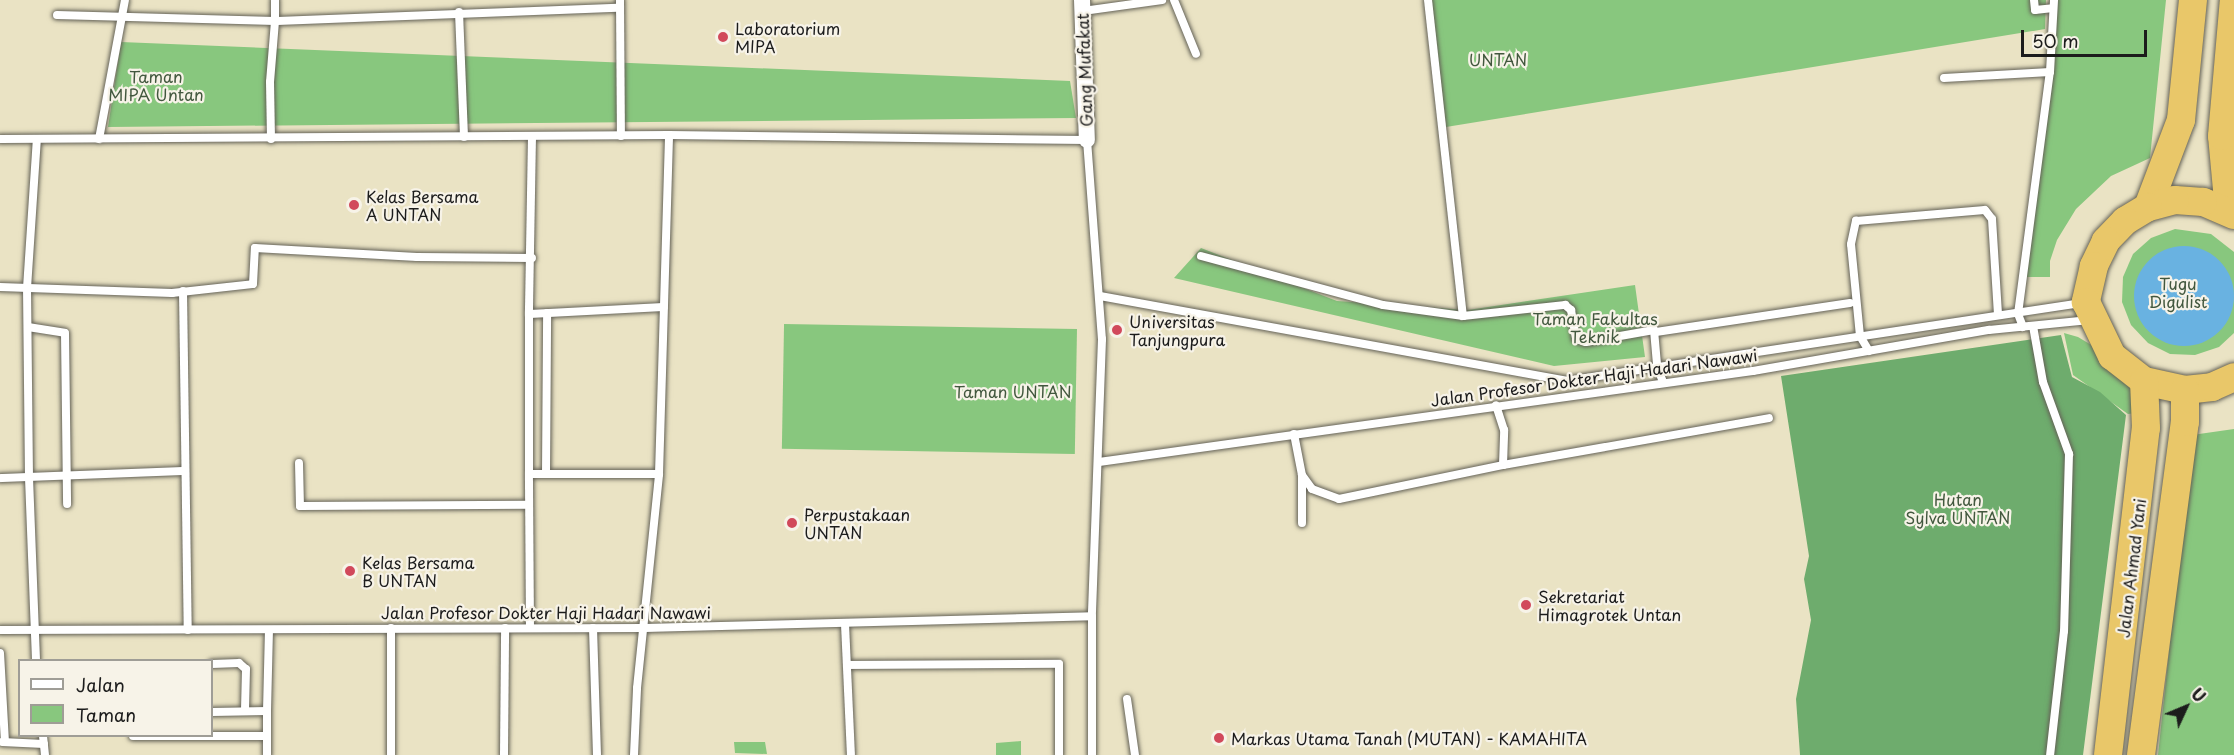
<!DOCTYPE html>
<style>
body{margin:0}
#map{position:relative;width:2234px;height:755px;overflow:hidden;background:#eae3c4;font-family:"Playpen Sans",sans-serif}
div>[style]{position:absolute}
.green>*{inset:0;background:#88c77e;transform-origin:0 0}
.forest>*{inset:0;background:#6eac6d}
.water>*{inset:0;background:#69b2e1}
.round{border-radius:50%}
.roads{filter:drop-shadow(0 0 2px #646257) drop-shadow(0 0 2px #646257)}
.service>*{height:8px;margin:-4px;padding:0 4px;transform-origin:4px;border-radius:4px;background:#fff}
.minor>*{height:16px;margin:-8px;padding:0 8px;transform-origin:8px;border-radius:8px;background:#fff}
.trunk>*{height:28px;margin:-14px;padding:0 14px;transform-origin:14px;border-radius:14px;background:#e9c769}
.dots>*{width:16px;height:16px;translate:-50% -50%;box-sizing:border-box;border:3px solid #f7f3e8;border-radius:50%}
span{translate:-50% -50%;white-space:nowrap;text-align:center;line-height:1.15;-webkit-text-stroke:4.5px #f7f3e8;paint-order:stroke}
.poi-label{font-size:16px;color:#1c1c1c}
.left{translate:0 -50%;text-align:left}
.park-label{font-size:16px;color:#42583e}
.street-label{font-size:16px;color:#1c1c1c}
.legend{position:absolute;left:18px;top:659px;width:195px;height:78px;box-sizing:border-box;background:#f7f3e8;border:2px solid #9f9d96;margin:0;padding:8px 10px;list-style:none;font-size:18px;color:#1c1c1c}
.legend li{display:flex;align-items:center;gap:12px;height:30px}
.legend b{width:30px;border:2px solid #9f9d96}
.north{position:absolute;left:2156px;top:677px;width:60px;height:60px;-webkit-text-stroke:4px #f7f3e8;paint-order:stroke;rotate:46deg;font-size:16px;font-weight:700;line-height:24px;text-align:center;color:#1c1c1c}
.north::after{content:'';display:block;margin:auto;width:21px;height:27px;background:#1c1c1c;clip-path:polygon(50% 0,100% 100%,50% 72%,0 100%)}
.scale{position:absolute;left:2021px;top:30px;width:126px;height:27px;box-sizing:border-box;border:3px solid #1c1c1c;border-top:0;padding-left:8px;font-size:18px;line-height:21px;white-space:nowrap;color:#1c1c1c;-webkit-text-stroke:4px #f7f3e8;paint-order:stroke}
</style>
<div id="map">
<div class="green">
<i style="clip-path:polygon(1431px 0,2046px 0,2045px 29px,1446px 127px)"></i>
<i style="clip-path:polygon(2057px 0,2166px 0,2150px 158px,2111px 176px,2076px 209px,2057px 240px,2050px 261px,2050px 277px,2023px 277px)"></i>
<i style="clip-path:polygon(121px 42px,1070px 81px,1076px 118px,108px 127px)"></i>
<i style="clip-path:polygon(2175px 229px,2211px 234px,2234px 252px,2234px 333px,2219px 347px,2195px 355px,2170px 354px,2148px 343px,2131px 325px,2122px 302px,2123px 277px,2133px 254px,2151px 238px)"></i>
<i style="clip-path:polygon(1201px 248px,1337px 301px,1468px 310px,1635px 285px,1645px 357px,1554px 366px,1174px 278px)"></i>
<i style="left:1077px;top:329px;width:125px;height:293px;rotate:91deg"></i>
<i style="clip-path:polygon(2064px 333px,2078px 337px,2098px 349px,2130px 387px,2137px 413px,2128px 414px,2073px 375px)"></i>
<i style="clip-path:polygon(2234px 429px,2234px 755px,2158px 755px,2192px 435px)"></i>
<i style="clip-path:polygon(1021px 741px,1021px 755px,996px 755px,996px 743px)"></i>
<i style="clip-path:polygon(734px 742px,765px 742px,767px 754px,735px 753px)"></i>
</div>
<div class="forest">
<i style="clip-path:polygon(2061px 335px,2072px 377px,2100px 392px,2126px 415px,2083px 755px,1800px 755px,1796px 699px,1811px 620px,1804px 579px,1809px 556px,1781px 376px)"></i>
</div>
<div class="water">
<i class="round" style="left:2134px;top:246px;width:100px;height:100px"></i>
</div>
<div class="roads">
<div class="service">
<i style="left:620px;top:0;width:136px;rotate:89.6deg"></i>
<i style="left:1174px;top:0;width:58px;rotate:67.8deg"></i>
<i style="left:1428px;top:0;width:318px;rotate:83.7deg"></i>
<i style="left:1463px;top:316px;width:103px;rotate:-6.2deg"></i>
<i style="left:1565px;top:305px;width:8px;rotate:40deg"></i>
<i style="left:1571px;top:310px;width:29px;rotate:80deg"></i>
<i style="left:1576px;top:339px;width:10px;rotate:17deg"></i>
<i style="left:1586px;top:342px;width:69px;rotate:-10deg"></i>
<i style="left:1654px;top:330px;width:37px;rotate:85deg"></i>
<i style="left:1657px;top:367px;width:16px;rotate:68deg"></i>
<i style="left:2034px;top:0;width:10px;rotate:84deg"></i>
<i style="left:2035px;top:10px;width:18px;rotate:-6deg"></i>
<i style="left:1083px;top:11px;width:80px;rotate:-7.9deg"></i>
<i style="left:459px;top:12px;width:125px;rotate:87.7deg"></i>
<i style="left:57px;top:15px;width:218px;rotate:1.6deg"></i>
<i style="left:275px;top:21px;width:21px;rotate:-90deg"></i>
<i style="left:1944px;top:78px;width:106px;rotate:-3.2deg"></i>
<i style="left:532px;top:136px;width:178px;rotate:91deg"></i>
<i style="left:529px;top:314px;width:135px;rotate:-3deg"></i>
<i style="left:0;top:139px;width:669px;rotate:-0.34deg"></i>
<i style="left:669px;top:135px;width:418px;rotate:0.7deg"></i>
<i style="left:1087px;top:140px;width:200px;rotate:85.7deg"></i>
<i style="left:1102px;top:339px;width:277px;rotate:92.1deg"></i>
<i style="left:1092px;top:616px;width:139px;rotate:90deg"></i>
<i style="left:99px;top:139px;width:141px;rotate:-79.4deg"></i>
<i style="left:271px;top:139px;width:57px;rotate:-91deg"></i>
<i style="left:270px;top:82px;width:61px;rotate:-85.3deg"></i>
<i style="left:275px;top:21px;width:345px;rotate:-2.2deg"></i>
<i style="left:1201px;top:256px;width:188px;rotate:15.1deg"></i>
<i style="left:1383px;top:305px;width:81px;rotate:7.8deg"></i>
<i style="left:0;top:287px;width:172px;rotate:2deg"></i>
<i style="left:172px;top:293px;width:81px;rotate:-6.3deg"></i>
<i style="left:253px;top:284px;width:36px;rotate:-87deg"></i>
<i style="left:255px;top:248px;width:162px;rotate:3.2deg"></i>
<i style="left:417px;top:257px;width:115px;rotate:0.5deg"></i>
<i style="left:183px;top:291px;width:339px;rotate:89.2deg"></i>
<i style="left:1100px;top:296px;width:474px;rotate:10.3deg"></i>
<i style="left:1566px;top:381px;width:521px;rotate:-8.61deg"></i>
<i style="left:529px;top:314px;width:160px;rotate:90deg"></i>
<i style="left:2033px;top:326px;width:57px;rotate:79.9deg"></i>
<i style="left:2043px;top:382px;width:77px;rotate:70.1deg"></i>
<i style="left:2069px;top:454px;width:177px;rotate:91.6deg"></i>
<i style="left:2064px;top:631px;width:125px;rotate:96.4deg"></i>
<i style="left:28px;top:327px;width:37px;rotate:9deg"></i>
<i style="left:65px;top:333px;width:171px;rotate:89.3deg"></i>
<i style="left:2023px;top:327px;width:14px;rotate:-111deg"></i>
<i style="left:2018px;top:314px;width:244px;rotate:-82.5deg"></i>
<i style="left:2050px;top:72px;width:72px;rotate:-86.8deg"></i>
<i style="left:1656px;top:332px;width:196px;rotate:-8.5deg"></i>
<i style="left:1869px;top:351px;width:17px;rotate:-121deg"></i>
<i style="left:1860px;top:336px;width:92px;rotate:-95.6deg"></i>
<i style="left:1851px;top:244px;width:24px;rotate:-78deg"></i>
<i style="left:1856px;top:221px;width:129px;rotate:-4.9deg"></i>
<i style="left:1985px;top:210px;width:11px;rotate:52deg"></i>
<i style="left:1992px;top:219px;width:96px;rotate:86.4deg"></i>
<i style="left:1294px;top:434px;width:42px;rotate:79deg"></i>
<i style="left:1302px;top:475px;width:17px;rotate:54deg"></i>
<i style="left:1312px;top:489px;width:29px;rotate:20deg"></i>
<i style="left:1339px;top:499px;width:167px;rotate:-11.7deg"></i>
<i style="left:1503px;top:465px;width:35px;rotate:-88deg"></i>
<i style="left:1504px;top:430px;width:26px;rotate:-108deg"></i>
<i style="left:1099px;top:462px;width:660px;rotate:-7.92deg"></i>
<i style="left:1753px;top:371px;width:240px;rotate:-9.9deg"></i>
<i style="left:1989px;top:330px;width:101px;rotate:-5.7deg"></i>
<i style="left:299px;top:463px;width:43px;rotate:88.7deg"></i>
<i style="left:300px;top:506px;width:229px;rotate:-0.3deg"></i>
<i style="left:1503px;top:465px;width:270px;rotate:-10deg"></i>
<i style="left:546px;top:474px;width:161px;rotate:-89.6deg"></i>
<i style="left:1302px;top:476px;width:47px;rotate:90deg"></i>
<i style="left:0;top:478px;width:185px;rotate:-2.2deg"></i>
<i style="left:845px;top:624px;width:131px;rotate:87.4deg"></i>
<i style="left:530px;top:628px;width:154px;rotate:-90.4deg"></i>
<i style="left:529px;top:474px;width:130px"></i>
<i style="left:593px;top:628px;width:127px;rotate:88.2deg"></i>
<i style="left:0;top:630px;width:645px;rotate:-0.18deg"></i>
<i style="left:645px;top:628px;width:447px;rotate:-1.5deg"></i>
<i style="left:0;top:653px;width:89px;rotate:86.8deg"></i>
<i style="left:36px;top:660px;width:182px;rotate:-92.2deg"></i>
<i style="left:29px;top:478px;width:190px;rotate:-90.6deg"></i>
<i style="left:27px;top:288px;width:149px;rotate:-86.2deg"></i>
<i style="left:212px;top:664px;width:27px;rotate:-2deg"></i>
<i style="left:239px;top:663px;width:9px;rotate:41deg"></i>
<i style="left:246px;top:669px;width:42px;rotate:91.4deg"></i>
<i style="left:847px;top:665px;width:212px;rotate:-0.3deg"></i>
<i style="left:1059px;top:664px;width:91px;rotate:90deg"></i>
<i style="left:1127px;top:699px;width:57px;rotate:81.9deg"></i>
<i style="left:212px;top:712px;width:55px;rotate:-1deg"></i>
<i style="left:267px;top:711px;width:81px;rotate:-88.6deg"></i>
<i style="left:43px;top:736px;width:19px;rotate:84deg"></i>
<i style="left:133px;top:736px;width:134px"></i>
<i style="left:2px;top:742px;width:42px;rotate:2.7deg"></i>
<i style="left:267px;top:755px;width:44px;rotate:-90deg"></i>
<i style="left:391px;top:755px;width:127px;rotate:-90deg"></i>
<i style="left:504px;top:755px;width:127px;rotate:-89.5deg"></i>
<i style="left:634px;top:755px;width:67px;rotate:-87.4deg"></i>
<i style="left:637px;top:688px;width:215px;rotate:-84.1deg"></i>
<i style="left:659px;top:474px;width:339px;rotate:-88.3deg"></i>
</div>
<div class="minor">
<i style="left:1082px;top:0;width:140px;rotate:88deg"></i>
</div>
<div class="trunk">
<i style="left:2148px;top:207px;width:93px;rotate:-69.2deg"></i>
<i style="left:2181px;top:120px;width:121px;rotate:-84.3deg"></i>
<i style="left:2229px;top:211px;width:75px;rotate:-95.3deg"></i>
<i style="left:2222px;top:136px;width:137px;rotate:-85deg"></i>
<i style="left:2234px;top:215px;width:34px;rotate:-157deg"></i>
<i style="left:2203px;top:202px;width:28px;rotate:-176deg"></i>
<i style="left:2175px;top:200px;width:28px;rotate:165deg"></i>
<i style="left:2148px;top:207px;width:27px;rotate:149deg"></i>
<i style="left:2125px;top:221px;width:28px;rotate:134deg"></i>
<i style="left:2106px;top:241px;width:28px;rotate:116deg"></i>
<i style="left:2094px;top:266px;width:37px;rotate:103deg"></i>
<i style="left:2086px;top:302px;width:60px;rotate:64.3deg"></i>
<i style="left:2112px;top:356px;width:41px;rotate:38deg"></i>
<i style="left:2144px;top:381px;width:42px;rotate:12.4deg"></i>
<i style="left:2185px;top:390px;width:27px;rotate:-6deg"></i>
<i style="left:2212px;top:387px;width:24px;rotate:-24deg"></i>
<i style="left:2108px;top:755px;width:329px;rotate:-83.4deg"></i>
<i style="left:2146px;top:428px;width:47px;rotate:-92.4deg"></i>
<i style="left:2141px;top:755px;width:336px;rotate:-82.5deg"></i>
<i style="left:2185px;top:422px;width:32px;rotate:-90deg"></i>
</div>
</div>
<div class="dots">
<i style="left:723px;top:37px;background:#d1495b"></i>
<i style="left:354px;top:205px;background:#d1495b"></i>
<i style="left:1117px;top:330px;background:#d1495b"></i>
<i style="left:792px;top:523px;background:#d1495b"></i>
<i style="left:350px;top:571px;background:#d1495b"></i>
<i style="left:1526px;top:605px;background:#d1495b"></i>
<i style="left:1219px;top:738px;background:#d1495b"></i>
</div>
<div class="poi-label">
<span class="left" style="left:735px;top:37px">Laboratorium<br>MIPA</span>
<span class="left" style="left:366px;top:205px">Kelas Bersama<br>A UNTAN</span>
<span class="left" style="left:1129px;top:330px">Universitas<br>Tanjungpura</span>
<span class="left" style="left:804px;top:523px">Perpustakaan<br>UNTAN</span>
<span class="left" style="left:362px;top:571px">Kelas Bersama<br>B UNTAN</span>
<span class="left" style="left:1538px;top:605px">Sekretariat<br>Himagrotek Untan</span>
<span class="left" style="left:1231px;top:738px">Markas Utama Tanah (MUTAN) - KAMAHITA</span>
</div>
<div class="park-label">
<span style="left:1498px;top:59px">UNTAN</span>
<span style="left:156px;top:85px">Taman<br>MIPA Untan</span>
<span style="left:2178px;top:292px">Tugu<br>Digulist</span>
<span style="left:1595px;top:327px">Taman Fakultas<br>Teknik</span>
<span style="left:1013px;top:391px">Taman UNTAN</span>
<span style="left:1958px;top:508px">Hutan<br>Sylva UNTAN</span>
</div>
<div class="street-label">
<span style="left:1084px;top:70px;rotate:-92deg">Gang Mufakat</span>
<span style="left:1594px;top:377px;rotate:-8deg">Jalan Profesor Dokter Haji Hadari Nawawi</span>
<span style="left:2131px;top:568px;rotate:-83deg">Jalan Ahmad Yani</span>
<span style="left:546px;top:612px">Jalan Profesor Dokter Haji Hadari Nawawi</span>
</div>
<ul class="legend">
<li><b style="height:8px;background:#fff"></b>Jalan</li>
<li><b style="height:16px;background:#88c77e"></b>Taman</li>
</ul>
<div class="north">U</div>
<div class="scale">50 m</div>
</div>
